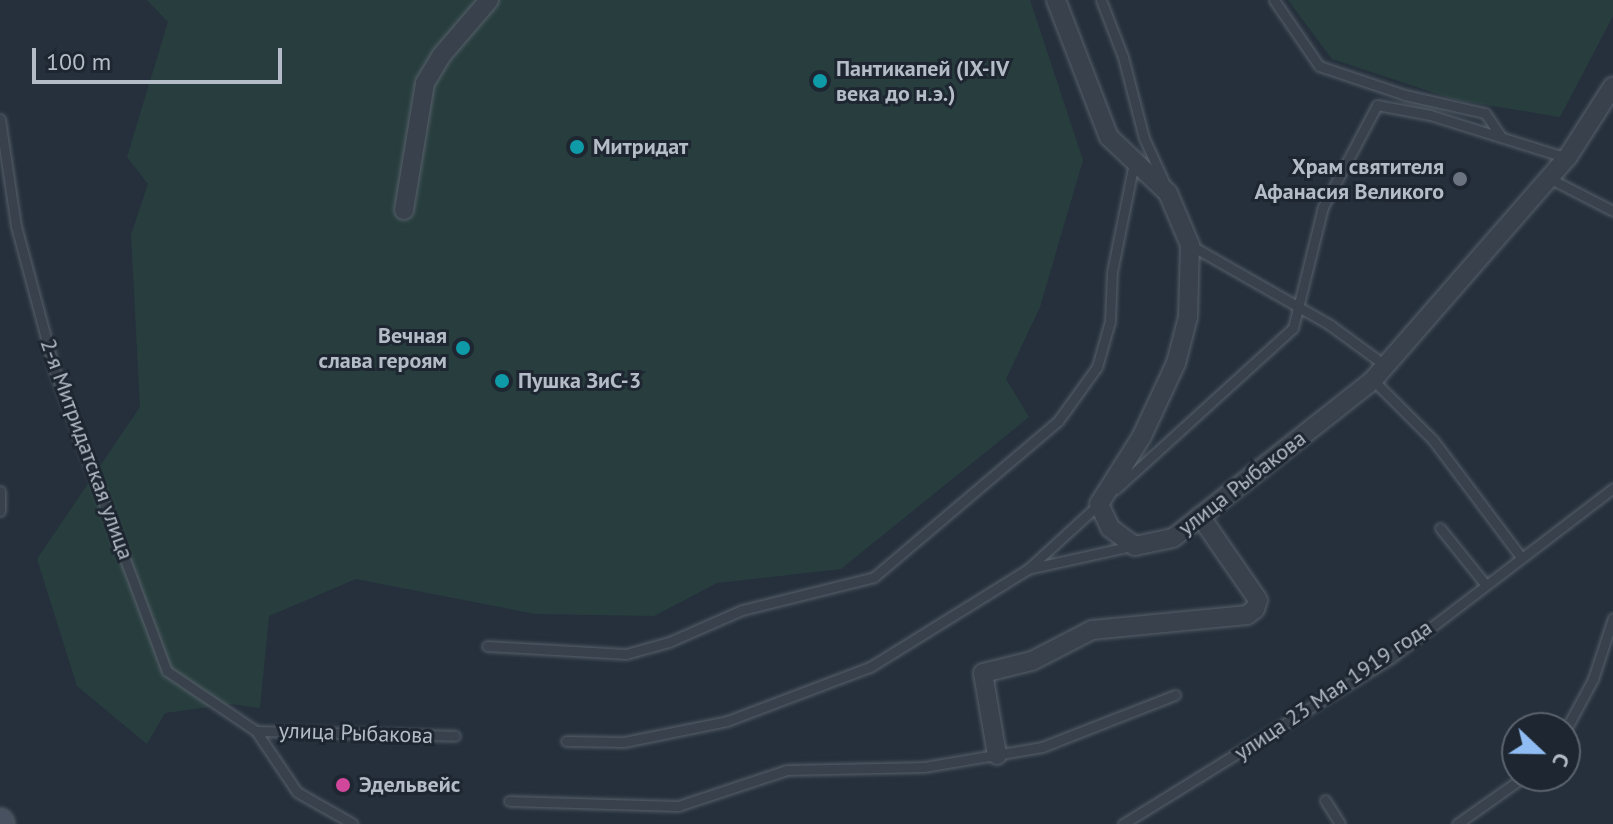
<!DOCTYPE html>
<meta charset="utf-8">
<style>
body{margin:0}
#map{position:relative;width:1613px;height:824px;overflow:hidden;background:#25303c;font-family:"PT Sans",sans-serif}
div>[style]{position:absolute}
.green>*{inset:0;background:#283e3e}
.roads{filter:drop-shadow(0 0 2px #57606a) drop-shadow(0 0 2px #57606a)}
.lane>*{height:9px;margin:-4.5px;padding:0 4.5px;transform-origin:4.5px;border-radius:4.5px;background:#39424c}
.street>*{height:18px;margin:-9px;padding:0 9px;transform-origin:9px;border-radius:9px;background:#39424c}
.secondary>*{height:26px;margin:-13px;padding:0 13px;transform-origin:13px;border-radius:13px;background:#47515f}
.dots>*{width:22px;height:22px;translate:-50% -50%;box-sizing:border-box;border:4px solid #1e2731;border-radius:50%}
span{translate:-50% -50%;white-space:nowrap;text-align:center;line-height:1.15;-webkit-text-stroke:6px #1e2731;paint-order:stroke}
.poi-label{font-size:22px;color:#b4bdc7;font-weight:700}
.left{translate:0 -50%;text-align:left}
.right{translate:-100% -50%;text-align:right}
.street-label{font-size:22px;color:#b4bdc7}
.north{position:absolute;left:1501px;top:712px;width:80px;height:80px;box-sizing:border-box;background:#1e2731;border:2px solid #5a636d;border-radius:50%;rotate:112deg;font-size:22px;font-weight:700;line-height:32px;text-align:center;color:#b4bdc7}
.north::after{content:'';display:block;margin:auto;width:28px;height:36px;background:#8fbcf2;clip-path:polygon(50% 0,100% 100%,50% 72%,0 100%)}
.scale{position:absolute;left:32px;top:48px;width:250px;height:36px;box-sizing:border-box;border:4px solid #b4bdc7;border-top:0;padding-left:10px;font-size:24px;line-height:28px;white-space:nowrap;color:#b4bdc7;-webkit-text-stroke:6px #1e2731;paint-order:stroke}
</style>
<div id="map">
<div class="green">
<i style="clip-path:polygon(147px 0,1030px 0,1083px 160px,1040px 307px,1006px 379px,1029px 417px,841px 569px,717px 583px,654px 616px,535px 614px,356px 579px,269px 616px,260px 708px,231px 704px,165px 713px,147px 744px,77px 686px,37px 559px,140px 407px,131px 235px,148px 184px,127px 157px,168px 22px)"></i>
<i style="clip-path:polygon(1288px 0,1613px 0,1613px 16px,1560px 117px,1456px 100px,1332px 59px)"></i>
</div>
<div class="roads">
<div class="lane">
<i style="left:1101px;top:0;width:61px;rotate:68.9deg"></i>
<i style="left:1123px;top:57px;width:84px;rotate:75.5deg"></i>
<i style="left:1144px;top:138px;width:48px;rotate:65.6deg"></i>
<i style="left:1274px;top:0;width:80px;rotate:55.7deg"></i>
<i style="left:1319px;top:66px;width:91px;rotate:18.6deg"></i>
<i style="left:1405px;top:95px;width:82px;rotate:12.7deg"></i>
<i style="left:1485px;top:113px;width:29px;rotate:56deg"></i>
<i style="left:0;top:119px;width:108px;rotate:81.5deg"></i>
<i style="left:16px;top:226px;width:151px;rotate:75deg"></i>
<i style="left:55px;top:372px;width:319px;rotate:69.5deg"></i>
<i style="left:167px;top:671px;width:107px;rotate:34deg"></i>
<i style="left:1549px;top:178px;width:72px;rotate:27.3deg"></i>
<i style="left:1190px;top:245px;width:161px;rotate:29.7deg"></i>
<i style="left:1330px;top:325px;width:69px;rotate:36.2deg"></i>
<i style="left:1373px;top:380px;width:85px;rotate:45deg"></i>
<i style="left:1433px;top:440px;width:146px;rotate:53.1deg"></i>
<i style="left:1116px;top:489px;width:239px;rotate:-42.3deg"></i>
<i style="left:1293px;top:328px;width:125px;rotate:-76.1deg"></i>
<i style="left:1323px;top:207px;width:115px;rotate:-62.1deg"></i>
<i style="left:1377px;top:105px;width:54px;rotate:10.7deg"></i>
<i style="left:1430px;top:115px;width:144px;rotate:17.4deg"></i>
<i style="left:0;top:491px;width:20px;rotate:90deg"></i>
<i style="left:1440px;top:528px;width:72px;rotate:51.2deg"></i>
<i style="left:1028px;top:569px;width:96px;rotate:-42.5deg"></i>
<i style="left:487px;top:646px;width:139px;rotate:3.3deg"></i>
<i style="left:626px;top:654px;width:45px;rotate:-15.6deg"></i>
<i style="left:669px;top:642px;width:80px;rotate:-23.7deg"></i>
<i style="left:742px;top:610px;width:136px;rotate:-14deg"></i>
<i style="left:874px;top:577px;width:241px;rotate:-40.3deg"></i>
<i style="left:1058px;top:421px;width:67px;rotate:-54.2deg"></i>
<i style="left:1097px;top:367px;width:48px;rotate:-74.2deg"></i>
<i style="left:1110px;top:321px;width:49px;rotate:-87.7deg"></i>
<i style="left:1112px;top:272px;width:111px;rotate:-78.6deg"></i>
<i style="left:256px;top:731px;width:199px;rotate:1.4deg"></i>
<i style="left:256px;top:731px;width:73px;rotate:56.1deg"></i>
<i style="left:297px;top:792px;width:64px;rotate:29.7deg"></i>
<i style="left:1565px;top:731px;width:59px;rotate:-61.7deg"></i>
<i style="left:1593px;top:679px;width:64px;rotate:-71.8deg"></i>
<i style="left:566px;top:741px;width:58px;rotate:1deg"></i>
<i style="left:624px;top:742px;width:105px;rotate:-11.5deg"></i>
<i style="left:727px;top:721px;width:153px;rotate:-20.7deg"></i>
<i style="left:870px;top:667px;width:186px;rotate:-31.8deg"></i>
<i style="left:1028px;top:569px;width:107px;rotate:-12.5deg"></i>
<i style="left:1325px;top:800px;width:28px;rotate:58deg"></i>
<i style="left:509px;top:801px;width:169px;rotate:1.7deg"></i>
<i style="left:678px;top:806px;width:115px;rotate:-18.3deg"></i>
<i style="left:787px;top:770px;width:137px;rotate:-1.3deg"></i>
<i style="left:924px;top:767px;width:120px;rotate:-9.6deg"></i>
<i style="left:1042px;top:747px;width:143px;rotate:-21.4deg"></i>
<i style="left:1123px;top:824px;width:315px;rotate:-31.8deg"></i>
<i style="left:1391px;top:658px;width:280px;rotate:-37.4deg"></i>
<i style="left:1457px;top:824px;width:83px;rotate:-35.2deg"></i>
</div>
<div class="street">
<i style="left:1056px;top:0;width:147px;rotate:68.9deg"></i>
<i style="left:1109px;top:137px;width:81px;rotate:43.5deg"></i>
<i style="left:1168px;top:193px;width:56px;rotate:67.1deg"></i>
<i style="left:1190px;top:245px;width:72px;rotate:91.6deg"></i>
<i style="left:1188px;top:317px;width:48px;rotate:104.6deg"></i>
<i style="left:1176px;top:363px;width:81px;rotate:115deg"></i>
<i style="left:1142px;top:436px;width:80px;rotate:122.3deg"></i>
<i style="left:1099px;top:504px;width:26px;rotate:65deg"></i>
<i style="left:1110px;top:528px;width:31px;rotate:36deg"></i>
<i style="left:1135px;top:546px;width:39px;rotate:-12deg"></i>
<i style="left:1173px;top:538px;width:255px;rotate:-38.3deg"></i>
<i style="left:1373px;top:380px;width:295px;rotate:-48.9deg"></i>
<i style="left:1567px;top:158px;width:85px;rotate:-57.4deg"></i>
<i style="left:404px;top:210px;width:129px;rotate:-80.6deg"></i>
<i style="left:425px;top:83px;width:31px;rotate:-59deg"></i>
<i style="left:441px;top:56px;width:74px;rotate:-49.4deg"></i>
<i style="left:997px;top:755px;width:83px;rotate:-99.7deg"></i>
<i style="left:983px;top:673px;width:50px;rotate:-13.8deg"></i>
<i style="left:1032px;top:661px;width:68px;rotate:-27.3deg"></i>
<i style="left:1092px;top:630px;width:156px;rotate:-5.5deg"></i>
<i style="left:1247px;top:615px;width:10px;rotate:-37deg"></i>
<i style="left:1255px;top:609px;width:9px;rotate:-72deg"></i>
<i style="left:1258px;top:600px;width:102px;rotate:-124.6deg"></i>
</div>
<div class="secondary">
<i style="left:0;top:822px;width:2px;rotate:63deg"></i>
</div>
</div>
<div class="dots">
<i style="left:820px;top:81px;background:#0f9aa8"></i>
<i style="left:577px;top:147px;background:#0f9aa8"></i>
<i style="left:1460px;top:179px;background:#6b7280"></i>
<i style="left:463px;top:348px;background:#0f9aa8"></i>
<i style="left:502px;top:381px;background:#0f9aa8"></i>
<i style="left:343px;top:785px;background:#d1479c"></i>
</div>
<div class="poi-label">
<span class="left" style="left:836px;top:81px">Пантикапей (IX-IV<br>века до н.э.)</span>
<span class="left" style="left:593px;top:147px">Митридат</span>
<span class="right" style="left:1444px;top:179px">Храм святителя<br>Афанасия Великого</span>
<span class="right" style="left:447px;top:348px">Вечная<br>слава героям</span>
<span class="left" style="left:518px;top:381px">Пушка ЗиС-3</span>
<span class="left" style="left:359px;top:785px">Эдельвейс</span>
</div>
<div class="street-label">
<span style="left:87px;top:449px;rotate:70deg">2-я Митридатская улица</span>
<span style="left:1242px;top:483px;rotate:-38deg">улица Рыбакова</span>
<span style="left:1333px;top:690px;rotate:-34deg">улица 23 Мая 1919 года</span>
<span style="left:356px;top:733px;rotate:2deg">улица Рыбакова</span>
</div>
<div class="north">С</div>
<div class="scale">100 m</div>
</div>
